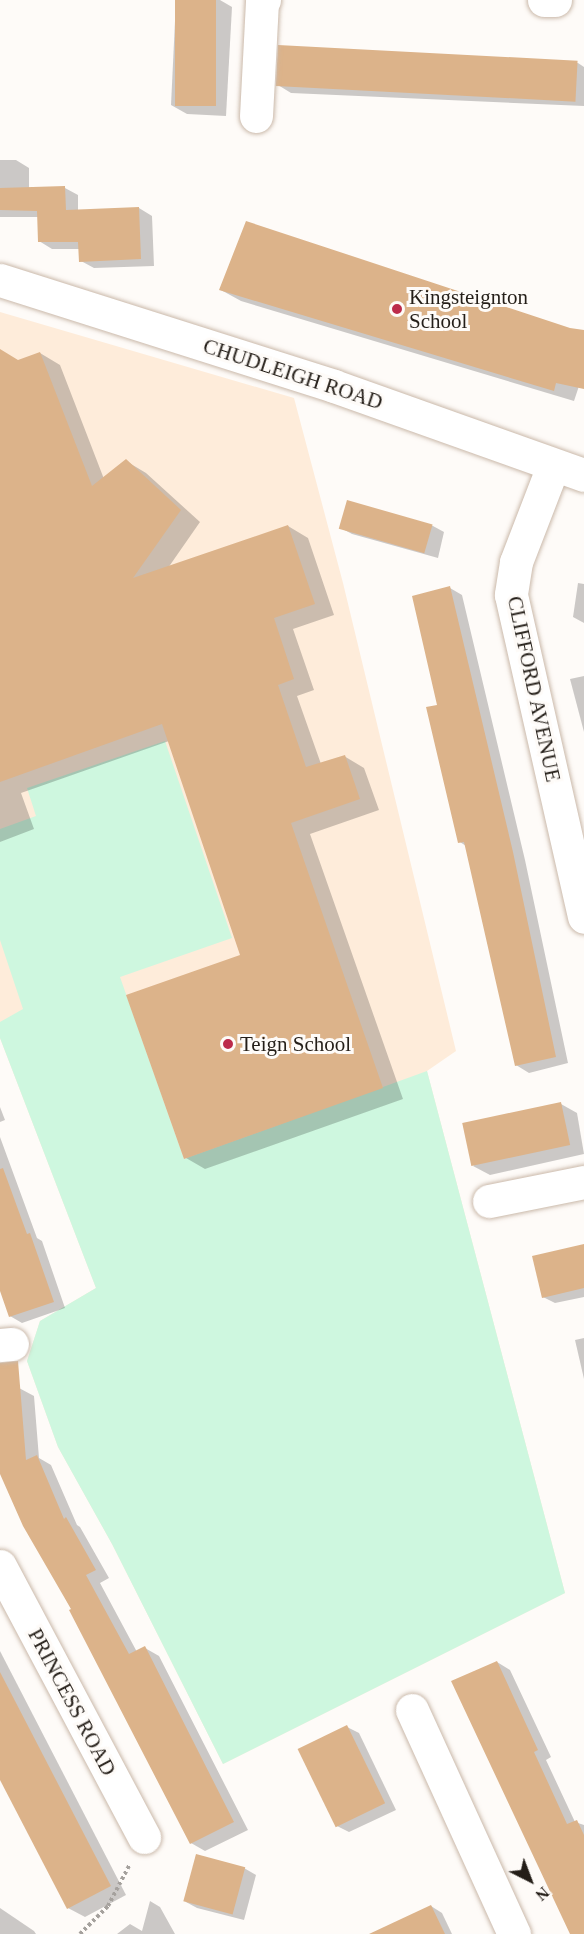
<!DOCTYPE html>
<style>
body{margin:0}
#map{position:relative;width:584px;height:1934px;overflow:hidden;background:#fefbf8;font-family:Georgia,serif}
div>[style]{position:absolute}
.built>*{inset:0;background:#feecda}
.green>*{inset:0;background:#cef7df}
.shadow>*{inset:0;background:#0003}
.building>*{inset:0;background:#dcb38a;transform-origin:0 0}
.path>*{height:4px;margin-top:-2px;transform-origin:0;background:repeating-linear-gradient(90deg,#a5a19d 0 3px,transparent 0 6px)}
.roads{filter:drop-shadow(0 0 2px #cab9aa) drop-shadow(0 0 2px #cab9aa)}
.minor>*{height:33px;margin:-16.5px;padding:0 16.5px;transform-origin:16.5px;border-radius:16.5px;background:#fff}
.major>*{height:33px;margin:-16.5px;padding:0 16.5px;transform-origin:16.5px;border-radius:16.5px;background:#fff}
.dots>*{width:16px;height:16px;translate:-50% -50%;box-sizing:border-box;border:3px solid #fefbf8;border-radius:50%}
span{translate:-50% -50%;white-space:nowrap;text-align:center;line-height:1.15;-webkit-text-stroke:6px #fefbf8;paint-order:stroke}
.poi-label{font-size:21px;color:#241e18}
.left{translate:0 -50%;text-align:left}
.street-label{font-size:21px;color:#241e18}
.north{position:absolute;left:500px;top:1850px;width:60px;height:60px;-webkit-text-stroke:4px #fefbf8;paint-order:stroke;rotate:138deg;font-size:16px;font-weight:700;line-height:24px;text-align:center;color:#241e18}
.north::after{content:'';display:block;margin:auto;width:21px;height:27px;background:#241e18;clip-path:polygon(50% 0,100% 100%,50% 72%,0 100%)}
</style>
<div id="map">
<div class="built">
<i style="clip-path:polygon(0 312px,294px 398px,343px 583px,456px 1051px,427px 1071px,565px 1593px,223px 1764px,112px 1544px,58px 1447px,27px 1361px,40px 1321px,96px 1288px,0 1038px)"></i>
</div>
<div class="green">
<i style="clip-path:polygon(165px 741px,232px 938px,120px 977px,184px 1159px,427px 1071px,565px 1593px,223px 1764px,112px 1544px,58px 1447px,27px 1361px,40px 1321px,96px 1288px,0 1038px,0 1022px,23px 1009px,0 940px,0 829px,36px 816px,27px 788px)"></i>
</div>
<div class="shadow">
<i style="clip-path:polygon(176px 0,220px 0,232px 7px,226px 116px,187px 114px,171px 105px)"></i>
<i style="clip-path:polygon(578px 63px,584px 67px,584px 106px,291px 93px,278px 85px)"></i>
<i style="clip-path:polygon(0 160px,16px 160px,29px 168px,29px 189px,65px 188px,78px 195px,78px 211px,139px 208px,152px 216px,154px 266px,94px 268px,81px 261px,80px 249px,52px 249px,39px 241px,39px 217px,0 217px)"></i>
<i style="clip-path:polygon(221px 290px,584px 331px,584px 371px,574px 401px,241px 301px)"></i>
<i style="clip-path:polygon(0 351px,18px 361px,40px 353px,60px 365px,104px 479px,126px 461px,146px 473px,200px 522px,168px 568px,288px 526px,308px 538px,334px 615px,293px 629px,314px 690px,297px 696px,321px 764px,344px 756px,364px 768px,379px 810px,310px 834px,403px 1099px,205px 1169px,186px 1158px,242px 956px,169px 741px,21px 793px,34px 829px,0 842px)"></i>
<i style="clip-path:polygon(348px 502px,433px 526px,444px 532px,438px 558px,352px 534px,341px 528px)"></i>
<i style="clip-path:polygon(578px 583px,584px 584px,584px 623px,573px 617px)"></i>
<i style="clip-path:polygon(450px 588px,462px 595px,525px 860px,568px 1063px,529px 1073px,516px 1065px,466px 846px,460px 842px,439px 706px)"></i>
<i style="clip-path:polygon(584px 676px,584px 732px,570px 679px)"></i>
<i style="clip-path:polygon(561px 1104px,577px 1113px,584px 1154px,490px 1175px,473px 1166px)"></i>
<i style="clip-path:polygon(0 1107px,5px 1120px,0 1122px)"></i>
<i style="clip-path:polygon(0 1137px,37px 1238px,42px 1241px,65px 1308px,22px 1323px,10px 1316px,0 1286px)"></i>
<i style="clip-path:polygon(584px 1246px,584px 1297px,555px 1303px,543px 1297px)"></i>
<i style="clip-path:polygon(584px 1338px,584px 1379px,575px 1340px)"></i>
<i style="clip-path:polygon(19px 1388px,34px 1396px,39px 1458px,51px 1465px,77px 1525px,80px 1527px,109px 1578px,100px 1583px,137px 1652px,145px 1648px,159px 1656px,248px 1830px,205px 1851px,191px 1843px,0 1470px,0 1389px)"></i>
<i style="clip-path:polygon(0 1651px,126px 1895px,85px 1917px,68px 1908px,0 1776px)"></i>
<i style="clip-path:polygon(497px 1662px,510px 1670px,551px 1757px,546px 1760px,575px 1822px,584px 1825px,584px 1934px,572px 1934px)"></i>
<i style="clip-path:polygon(347px 1727px,359px 1733px,396px 1810px,349px 1832px,337px 1826px)"></i>
<i style="clip-path:polygon(244px 1868px,256px 1875px,244px 1920px,197px 1908px,186px 1902px)"></i>
<i style="clip-path:polygon(150px 1901px,160px 1907px,175px 1934px,117px 1934px,130px 1924px,142px 1931px)"></i>
<i style="clip-path:polygon(431px 1906px,442px 1913px,452px 1934px,387px 1934px)"></i>
<i style="clip-path:polygon(0 1908px,34px 1931px,36px 1934px,0 1934px)"></i>
</div>
<div class="building">
<i style="left:175px;top:0;width:41px;height:106px"></i>
<i style="left:278px;top:45px;width:300px;height:41px;rotate:3deg"></i>
<i style="clip-path:polygon(65px 186px,66px 210px,139px 207px,141px 259px,79px 262px,78px 242px,38px 242px,37px 211px,0 210px,0 188px)"></i>
<i style="clip-path:polygon(246px 221px,570px 328px,584px 330px,584px 389px,556px 383px,554px 391px,219px 290px)"></i>
<i style="clip-path:polygon(0 349px,18px 360px,40px 352px,92px 486px,126px 459px,181px 510px,133px 578px,288px 525px,315px 604px,274px 618px,294px 679px,278px 685px,306px 767px,345px 755px,360px 799px,291px 823px,383px 1088px,184px 1159px,126px 995px,240px 955px,162px 724px,0 782px)"></i>
<i style="left:347px;top:500px;width:89px;height:30px;rotate:16deg"></i>
<i style="clip-path:polygon(450px 586px,513px 852px,556px 1057px,515px 1066px,464px 842px,458px 843px,426px 707px,437px 705px,412px 596px)"></i>
<i style="left:561px;top:1102px;width:44px;height:101px;rotate:78deg"></i>
<i style="clip-path:polygon(3px 1168px,27px 1234px,30px 1233px,54px 1302px,9px 1317px,0 1291px,0 1169px)"></i>
<i style="clip-path:polygon(584px 1244px,584px 1288px,542px 1298px,532px 1256px)"></i>
<i style="clip-path:polygon(18px 1361px,26px 1460px,37px 1455px,64px 1519px,66px 1517px,96px 1570px,86px 1575px,129px 1654px,145px 1646px,234px 1822px,190px 1844px,69px 1610px,71px 1609px,23px 1526px,0 1474px,0 1363px)"></i>
<i style="clip-path:polygon(497px 1661px,538px 1750px,534px 1752px,567px 1824px,577px 1820px,584px 1835px,584px 1934px,570px 1934px,451px 1681px)"></i>
<i style="clip-path:polygon(0 1672px,111px 1886px,67px 1909px,0 1780px)"></i>
<i style="left:347px;top:1725px;width:87px;height:55px;rotate:64deg"></i>
<i style="left:196px;top:1854px;width:51px;height:49px;rotate:15deg"></i>
<i style="clip-path:polygon(431px 1905px,445px 1934px,369px 1934px)"></i>
</div>
<div class="path">
<i style="left:80px;top:1934px;width:40px;rotate:-45deg"></i>
<i style="left:108px;top:1906px;width:47px;rotate:-62.4deg"></i>
</div>
<div class="roads">
<div class="minor">
<i style="left:544px;top:0;width:11px"></i>
<i style="left:256px;top:116px;width:116px;rotate:-87deg"></i>
<i style="left:262px;top:0;width:2px"></i>
<i style="left:553px;top:466px;width:103px;rotate:111.1deg"></i>
<i style="left:516px;top:562px;width:33px;rotate:99deg"></i>
<i style="left:511px;top:595px;width:330px;rotate:77.2deg"></i>
<i style="left:489px;top:1201px;width:97px;rotate:-11.3deg"></i>
<i style="left:0;top:1345px;width:12px;rotate:-5deg"></i>
<i style="left:0;top:1566px;width:307px;rotate:62deg"></i>
<i style="left:412px;top:1710px;width:246px;rotate:65.5deg"></i>
</div>
<div class="major">
<i style="left:0;top:280px;width:350px;rotate:17.6deg"></i>
<i style="left:334px;top:386px;width:265px;rotate:19.6deg"></i>
</div>
</div>
<div class="dots">
<i style="left:397px;top:309px;background:#bc2b4b"></i>
<i style="left:228px;top:1044px;background:#bc2b4b"></i>
</div>
<div class="poi-label">
<span class="left" style="left:409px;top:309px">Kingsteignton<br>School</span>
<span class="left" style="left:240px;top:1044px">Teign School</span>
</div>
<div class="street-label">
<span style="left:293px;top:374px;rotate:18deg">CHUDLEIGH ROAD</span>
<span style="left:534px;top:689px;rotate:78deg">CLIFFORD AVENUE</span>
<span style="left:72px;top:1702px;rotate:62deg">PRINCESS ROAD</span>
</div>
<div class="north">N</div>
</div>
